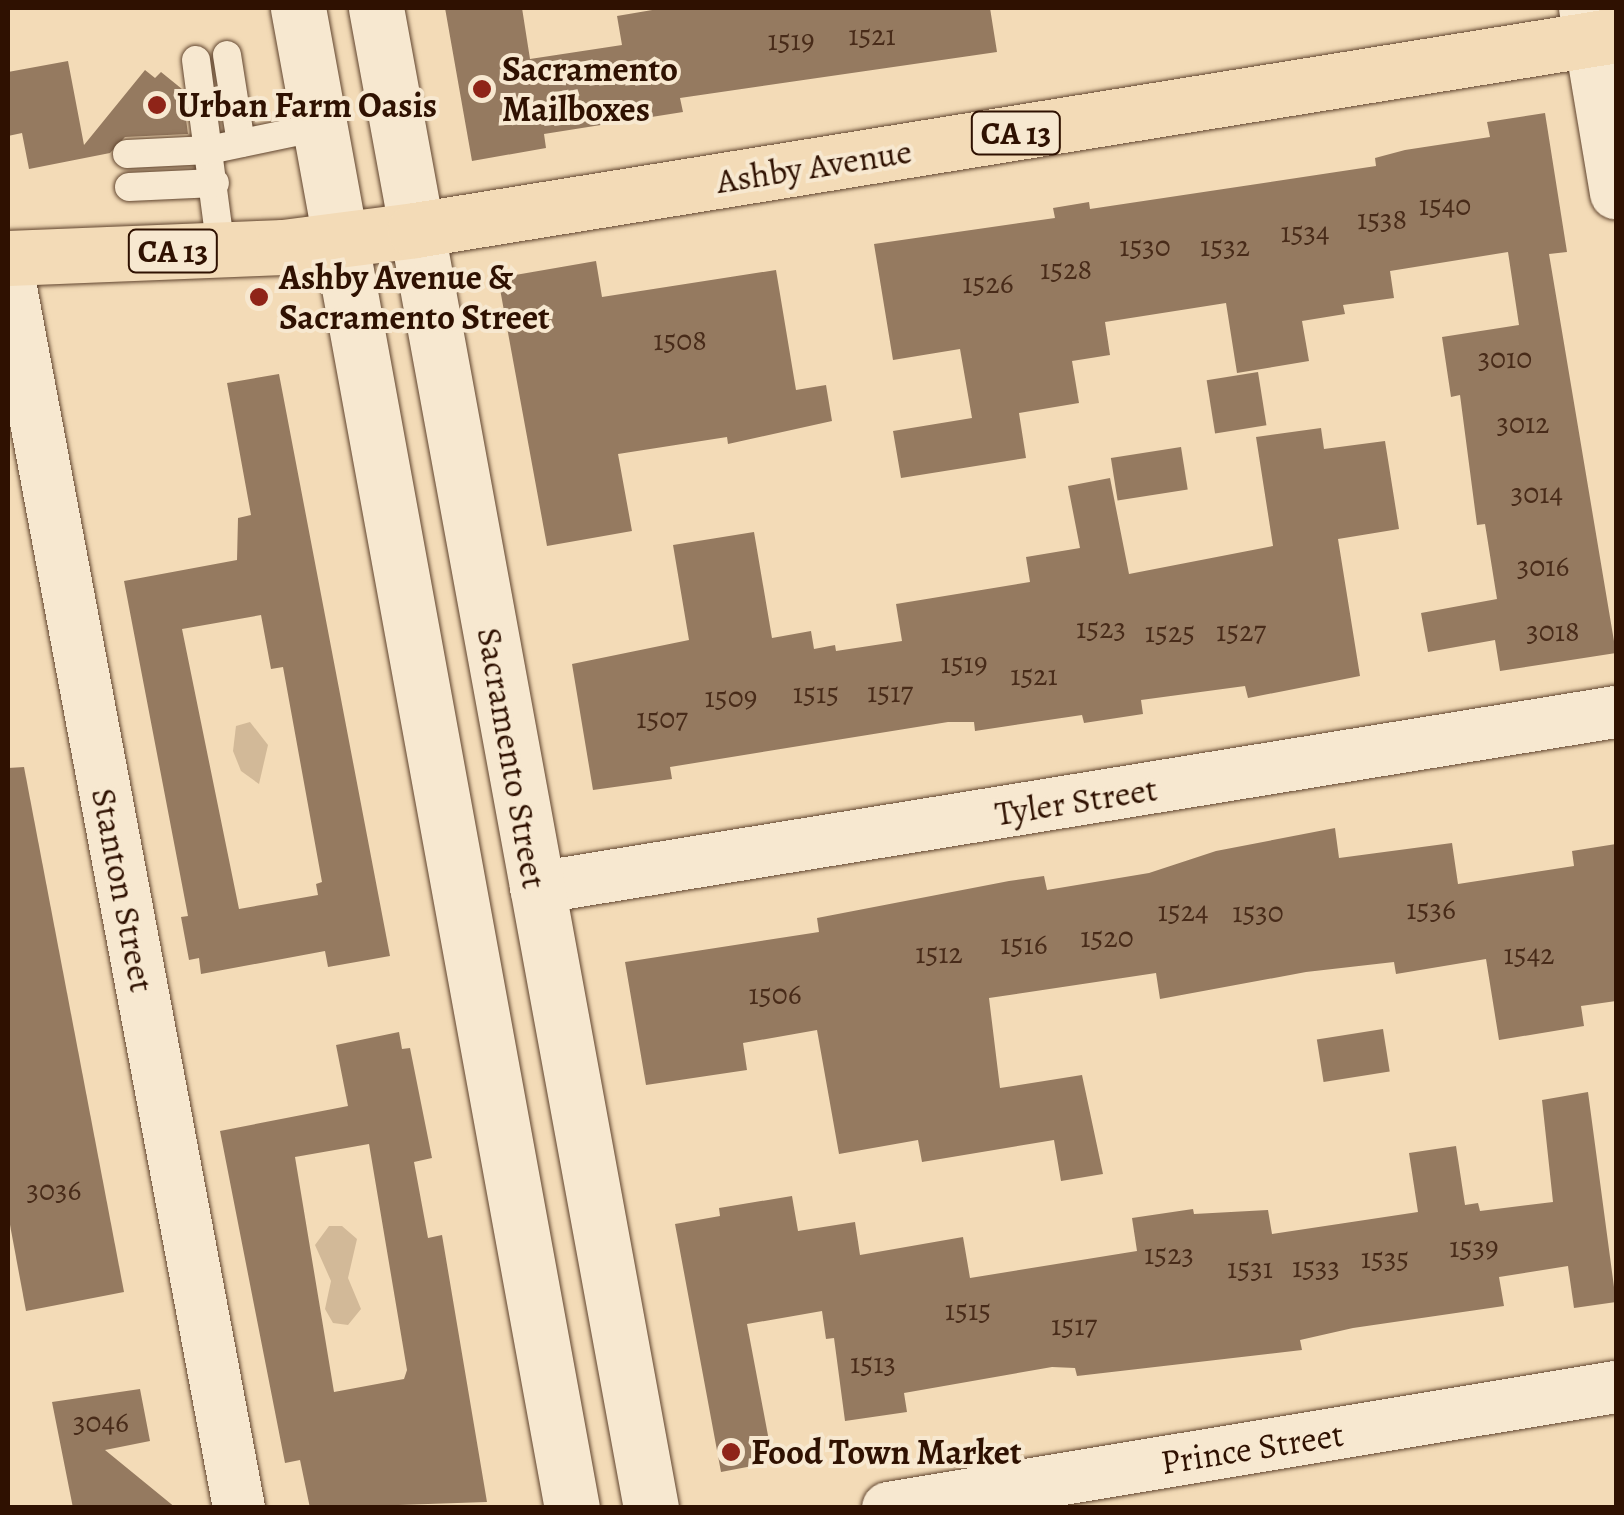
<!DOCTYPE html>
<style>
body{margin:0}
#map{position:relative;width:1624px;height:1515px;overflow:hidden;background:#f3dbb7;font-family:Alegreya,serif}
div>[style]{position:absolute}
.green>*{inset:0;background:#d2b998}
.building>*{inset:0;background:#957a60;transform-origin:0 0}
.roads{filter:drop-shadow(0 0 2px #60442e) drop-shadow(0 0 2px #60442e)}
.lane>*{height:28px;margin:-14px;padding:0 14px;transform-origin:14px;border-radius:14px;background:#f7e8d0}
.street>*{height:52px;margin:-26px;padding:0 26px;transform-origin:26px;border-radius:26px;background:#f7e8d0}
.secondary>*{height:55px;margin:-27.5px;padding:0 27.5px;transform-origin:27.5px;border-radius:27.5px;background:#f7e8d0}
.primary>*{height:55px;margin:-27.5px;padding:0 27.5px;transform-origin:27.5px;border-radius:27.5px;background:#f3dbb7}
.dots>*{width:28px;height:28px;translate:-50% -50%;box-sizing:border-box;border:5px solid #f7e8d0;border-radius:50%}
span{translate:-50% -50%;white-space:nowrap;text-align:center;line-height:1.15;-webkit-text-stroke:8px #f7e8d0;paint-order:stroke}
.number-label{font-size:30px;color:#482b19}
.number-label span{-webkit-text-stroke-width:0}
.shield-label span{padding:2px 8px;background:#f7e8d0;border:2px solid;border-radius:8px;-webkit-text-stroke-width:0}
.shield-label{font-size:32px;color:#2f1101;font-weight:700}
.poi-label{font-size:35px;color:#2f1101;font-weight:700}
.left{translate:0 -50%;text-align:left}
.street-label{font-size:35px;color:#2f1101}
.frame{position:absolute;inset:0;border:10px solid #2f1101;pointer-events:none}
</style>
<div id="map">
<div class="green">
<i style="clip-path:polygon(250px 722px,268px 745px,259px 784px,241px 771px,233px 751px,236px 726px)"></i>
<i style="clip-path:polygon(329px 1226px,342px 1226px,357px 1239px,348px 1278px,361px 1309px,348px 1325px,333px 1323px,325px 1309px,331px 1281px,315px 1245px)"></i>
</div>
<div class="building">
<i style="clip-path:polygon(445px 8px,522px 8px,530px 59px,622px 45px,617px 16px,664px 8px,990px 8px,997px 52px,680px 98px,683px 112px,544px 134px,546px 148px,472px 161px)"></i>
<i style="clip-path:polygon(68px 61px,84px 145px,145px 70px,155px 78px,161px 72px,182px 89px,188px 134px,125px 137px,110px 153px,29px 169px,22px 133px,8px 136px,8px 72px)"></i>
<i style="clip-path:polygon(1545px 113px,1567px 252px,1549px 254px,1616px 653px,1500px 671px,1495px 640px,1428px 652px,1421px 613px,1497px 599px,1485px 524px,1477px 525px,1460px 395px,1451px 397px,1442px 337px,1519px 325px,1508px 252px,1390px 271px,1394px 298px,1343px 305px,1345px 314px,1302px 321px,1309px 361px,1237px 373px,1226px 303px,1105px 322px,1110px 355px,1072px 361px,1079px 403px,1019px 413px,1026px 458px,901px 478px,893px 431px,972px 418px,960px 349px,893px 360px,874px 244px,1055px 218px,1053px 208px,1089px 202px,1090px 209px,1376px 166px,1375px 158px,1405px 150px,1490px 137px,1487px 122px)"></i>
<i style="clip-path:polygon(596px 261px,602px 297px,776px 270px,796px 390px,826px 385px,832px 421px,728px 444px,727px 437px,618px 454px,632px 531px,547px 546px,498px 278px)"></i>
<i style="left:1258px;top:372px;width:54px;height:52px;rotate:81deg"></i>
<i style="clip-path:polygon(evenodd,279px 374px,390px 956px,328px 967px,325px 951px,201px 974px,199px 958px,189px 960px,181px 917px,188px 916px,124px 581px,237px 560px,238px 518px,251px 515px,227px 383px,279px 374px,261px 615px,271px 669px,283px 667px,322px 882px,316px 884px,318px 895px,239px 909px,182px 629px,261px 615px)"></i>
<i style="clip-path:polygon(1321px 428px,1324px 449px,1385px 441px,1399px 529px,1338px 539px,1360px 676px,1248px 698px,1245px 686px,1141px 700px,1143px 714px,1084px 723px,1082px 715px,975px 731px,974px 722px,948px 722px,670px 767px,672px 779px,593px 790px,572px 664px,689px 640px,673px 545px,754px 532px,772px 638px,811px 631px,814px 649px,835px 645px,836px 651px,902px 641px,896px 604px,1030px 582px,1026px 557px,1080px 548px,1068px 486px,1110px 478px,1129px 574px,1273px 546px,1256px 437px)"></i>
<i style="left:1181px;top:447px;width:43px;height:71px;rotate:81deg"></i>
<i style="clip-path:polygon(24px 767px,124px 1292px,26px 1311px,8px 1214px,8px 768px)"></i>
<i style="clip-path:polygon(1335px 828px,1339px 858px,1452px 843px,1458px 884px,1574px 866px,1572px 851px,1616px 844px,1616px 1001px,1581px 1006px,1584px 1026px,1499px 1040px,1486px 959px,1396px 974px,1394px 962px,1306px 972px,1160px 999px,1156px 973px,989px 998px,1000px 1088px,1082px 1075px,1103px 1174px,1061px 1181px,1054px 1140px,922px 1162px,918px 1140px,839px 1154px,817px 1030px,743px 1043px,747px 1070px,646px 1085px,625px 962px,819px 932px,817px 918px,1009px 881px,1044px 876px,1047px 890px,1149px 873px,1216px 851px)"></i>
<i style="left:1383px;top:1029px;width:43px;height:67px;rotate:81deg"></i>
<i style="clip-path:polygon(evenodd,399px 1032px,402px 1049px,410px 1048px,432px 1158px,414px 1162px,428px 1238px,442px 1235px,487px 1502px,310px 1508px,300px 1460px,285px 1463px,220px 1131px,348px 1106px,336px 1045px,399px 1032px,369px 1144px,407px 1370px,404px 1379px,334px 1392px,295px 1157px,369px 1144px)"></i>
<i style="clip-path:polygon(1588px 1092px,1616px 1302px,1574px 1308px,1568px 1266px,1499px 1277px,1504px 1306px,1353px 1328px,1300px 1340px,1302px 1350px,1077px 1376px,1075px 1368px,1052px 1367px,904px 1393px,907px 1412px,845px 1421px,834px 1338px,826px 1339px,822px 1311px,747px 1324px,773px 1462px,721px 1472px,675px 1224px,720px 1216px,719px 1208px,792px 1196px,798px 1231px,855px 1222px,860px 1255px,963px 1237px,970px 1278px,1137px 1251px,1132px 1218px,1193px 1209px,1194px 1214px,1268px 1210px,1272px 1234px,1418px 1212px,1409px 1153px,1456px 1146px,1465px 1205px,1478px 1203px,1480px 1211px,1553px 1202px,1542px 1100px)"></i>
<i style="clip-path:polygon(140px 1389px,150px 1441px,105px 1450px,176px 1508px,73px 1508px,52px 1402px)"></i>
</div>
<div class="roads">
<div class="lane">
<i style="left:227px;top:55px;width:89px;rotate:81deg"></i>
<i style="left:196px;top:60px;width:192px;rotate:82.5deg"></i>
<i style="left:127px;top:154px;width:82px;rotate:-2.8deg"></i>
<i style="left:209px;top:150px;width:112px;rotate:-11.8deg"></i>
<i style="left:129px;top:187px;width:86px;rotate:-2.7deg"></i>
</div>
<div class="street">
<i style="left:1585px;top:8px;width:188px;rotate:80.5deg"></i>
<i style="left:8px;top:272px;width:1257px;rotate:79.41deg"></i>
<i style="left:536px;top:888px;width:1094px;rotate:-9.26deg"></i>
<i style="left:888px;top:1508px;width:738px;rotate:-9.44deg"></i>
</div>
<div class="secondary">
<i style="left:298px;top:8px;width:1525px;rotate:79.65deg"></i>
<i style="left:376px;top:8px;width:1525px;rotate:79.61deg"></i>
</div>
<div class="primary">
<i style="left:8px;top:258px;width:275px;rotate:-2.3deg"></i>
<i style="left:283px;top:247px;width:133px;rotate:-7.3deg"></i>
<i style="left:415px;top:230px;width:1217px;rotate:-9.22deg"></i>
</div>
</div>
<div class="dots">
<i style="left:482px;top:89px;background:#8f2418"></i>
<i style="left:157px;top:105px;background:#8f2418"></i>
<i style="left:259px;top:297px;background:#8f2418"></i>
<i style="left:731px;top:1452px;background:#8f2418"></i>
</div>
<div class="number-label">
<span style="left:872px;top:35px">1521</span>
<span style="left:791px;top:40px">1519</span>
<span style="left:1445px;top:205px">1540</span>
<span style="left:1382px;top:219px">1538</span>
<span style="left:1305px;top:232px">1534</span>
<span style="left:1145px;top:246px">1530</span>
<span style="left:1225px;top:246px">1532</span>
<span style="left:1066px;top:269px">1528</span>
<span style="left:988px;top:283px">1526</span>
<span style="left:680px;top:340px">1508</span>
<span style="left:1505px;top:358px">3010</span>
<span style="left:1523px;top:423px">3012</span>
<span style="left:1537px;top:493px">3014</span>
<span style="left:1543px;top:566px">3016</span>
<span style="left:1101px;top:628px">1523</span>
<span style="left:1241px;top:631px">1527</span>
<span style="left:1553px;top:631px">3018</span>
<span style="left:1170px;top:632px">1525</span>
<span style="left:964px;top:663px">1519</span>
<span style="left:1034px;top:675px">1521</span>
<span style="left:890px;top:692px">1517</span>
<span style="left:816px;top:693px">1515</span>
<span style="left:731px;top:697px">1509</span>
<span style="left:662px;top:718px">1507</span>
<span style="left:1431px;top:909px">1536</span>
<span style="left:1183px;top:911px">1524</span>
<span style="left:1258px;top:912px">1530</span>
<span style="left:1107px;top:937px">1520</span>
<span style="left:1024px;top:944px">1516</span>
<span style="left:939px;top:953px">1512</span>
<span style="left:1529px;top:954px">1542</span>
<span style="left:775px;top:994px">1506</span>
<span style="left:54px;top:1190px">3036</span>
<span style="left:1474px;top:1247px">1539</span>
<span style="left:1169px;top:1254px">1523</span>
<span style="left:1385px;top:1258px">1535</span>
<span style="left:1316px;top:1267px">1533</span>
<span style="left:1250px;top:1268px">1531</span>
<span style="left:968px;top:1310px">1515</span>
<span style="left:1074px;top:1325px">1517</span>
<span style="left:873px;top:1363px">1513</span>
<span style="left:101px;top:1422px">3046</span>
</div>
<div class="shield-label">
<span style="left:1016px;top:133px">CA 13</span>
<span style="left:173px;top:251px">CA 13</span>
</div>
<div class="poi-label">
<span class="left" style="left:502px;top:89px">Sacramento<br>Mailboxes</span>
<span class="left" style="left:177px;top:105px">Urban Farm Oasis</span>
<span class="left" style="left:279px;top:297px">Ashby Avenue &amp;<br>Sacramento Street</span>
<span class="left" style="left:751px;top:1452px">Food Town Market</span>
</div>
<div class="street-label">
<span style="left:814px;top:166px;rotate:-9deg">Ashby Avenue</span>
<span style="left:512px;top:758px;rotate:80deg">Sacramento Street</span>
<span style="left:1076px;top:801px;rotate:-9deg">Tyler Street</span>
<span style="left:123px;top:890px;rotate:79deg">Stanton Street</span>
<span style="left:1252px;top:1448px;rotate:-9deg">Prince Street</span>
</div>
<div class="frame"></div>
</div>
